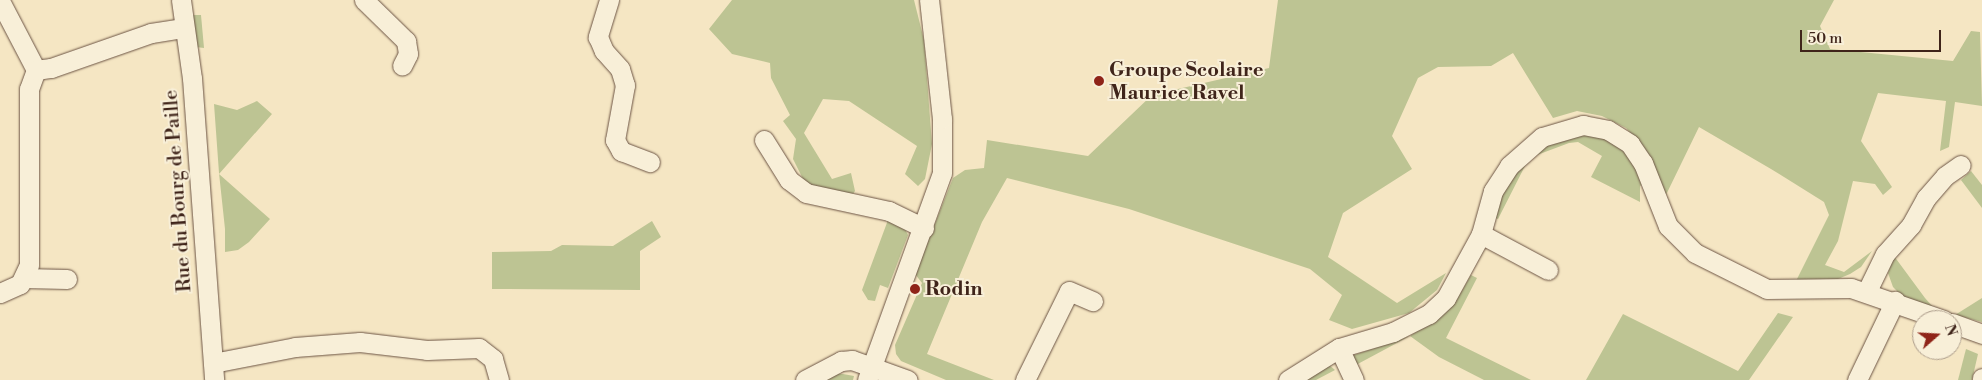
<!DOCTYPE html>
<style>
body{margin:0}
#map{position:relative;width:1982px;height:380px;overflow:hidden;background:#f5e6c3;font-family:"Libre Bodoni",serif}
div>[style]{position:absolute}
.green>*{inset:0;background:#bdc493}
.roads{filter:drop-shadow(0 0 1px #6c5444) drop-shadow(0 0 1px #6c5444)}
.minor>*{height:19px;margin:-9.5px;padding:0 9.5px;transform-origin:9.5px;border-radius:9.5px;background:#f8efd8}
.dots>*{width:14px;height:14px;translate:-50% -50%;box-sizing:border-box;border:2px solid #f8efd8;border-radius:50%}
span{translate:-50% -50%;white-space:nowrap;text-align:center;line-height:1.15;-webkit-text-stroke:4px #f8efd8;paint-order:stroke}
.poi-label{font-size:20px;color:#3f241a;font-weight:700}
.left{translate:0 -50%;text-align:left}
.street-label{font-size:20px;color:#3f241a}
.north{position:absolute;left:1912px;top:310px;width:50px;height:50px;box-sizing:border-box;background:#f8efd8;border:1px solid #ae9e8c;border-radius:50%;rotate:71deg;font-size:14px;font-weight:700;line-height:20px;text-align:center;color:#3f241a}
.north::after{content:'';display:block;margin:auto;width:18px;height:22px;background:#8f2418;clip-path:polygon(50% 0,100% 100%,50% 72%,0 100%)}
.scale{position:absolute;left:1800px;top:30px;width:141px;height:22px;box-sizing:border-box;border:2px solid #3f241a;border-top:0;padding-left:6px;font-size:15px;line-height:18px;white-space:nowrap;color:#3f241a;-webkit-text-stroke:4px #f8efd8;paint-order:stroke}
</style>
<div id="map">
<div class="green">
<i style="clip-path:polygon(732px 0,914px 0,924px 40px,932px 144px,925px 179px,918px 186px,905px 174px,917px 146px,849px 101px,823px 99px,804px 133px,832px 179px,851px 173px,855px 191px,853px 194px,817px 193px,804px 181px,793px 159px,796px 139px,783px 121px,790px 115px,771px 78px,770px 63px,732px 54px,709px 29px)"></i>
<i style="clip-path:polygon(1278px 0,1834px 0,1820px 26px,1830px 49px,1953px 61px,1971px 31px,1980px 32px,1982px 106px,1955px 102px,1949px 147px,1940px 151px,1946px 101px,1878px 93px,1861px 141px,1892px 187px,1883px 195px,1875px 184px,1853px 181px,1838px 241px,1825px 265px,1844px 272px,1872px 251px,1861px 267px,1850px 274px,1838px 279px,1796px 281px,1829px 215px,1824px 202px,1771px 169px,1699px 127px,1664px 199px,1640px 143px,1626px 128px,1602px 116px,1577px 111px,1553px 118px,1513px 53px,1491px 66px,1438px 67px,1418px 78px,1392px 136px,1412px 169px,1343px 213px,1328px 257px,1397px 303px,1446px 273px,1437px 290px,1409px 313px,1352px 329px,1329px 320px,1342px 295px,1310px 269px,1129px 209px,1007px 178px,982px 222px,927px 354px,994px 380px,946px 380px,901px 361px,896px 354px,895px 345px,922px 283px,915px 274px,953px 178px,965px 170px,984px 168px,987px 140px,1088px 156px,1152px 95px,1269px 68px)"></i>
<i style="clip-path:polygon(190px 15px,201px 15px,204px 48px,196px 47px)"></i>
<i style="clip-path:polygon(257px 101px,272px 114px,219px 174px,270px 219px,249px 242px,238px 250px,225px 252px,225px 229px,219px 173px,214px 104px,237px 110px)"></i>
<i style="clip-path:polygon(1600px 134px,1626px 150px,1635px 165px,1643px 184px,1640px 186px,1640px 202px,1591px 177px,1602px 156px,1578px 142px,1569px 143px,1529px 158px,1498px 219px,1495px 218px,1504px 184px,1534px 150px,1567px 135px)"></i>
<i style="clip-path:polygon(1971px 171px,1982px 185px,1982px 208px,1961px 180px)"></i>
<i style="clip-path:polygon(888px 220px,904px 227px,908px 235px,888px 288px,880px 285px,875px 301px,868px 300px,862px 290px)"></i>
<i style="clip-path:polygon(652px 221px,661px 237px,640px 251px,640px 290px,492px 289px,492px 252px,551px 251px,562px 245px,613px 246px)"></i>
<i style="clip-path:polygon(1894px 256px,1925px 298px,1933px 307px,1902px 296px,1893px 287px,1888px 273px)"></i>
<i style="clip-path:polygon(1471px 275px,1477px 278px,1446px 338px,1531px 380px,1484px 380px,1439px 357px,1410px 336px,1354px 366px,1354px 355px,1410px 336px,1430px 322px,1457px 299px)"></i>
<i style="clip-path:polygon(1982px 298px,1982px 322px,1955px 315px)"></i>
<i style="clip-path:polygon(1778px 313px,1793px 317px,1749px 380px,1586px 380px,1623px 314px,1738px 371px)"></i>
<i style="clip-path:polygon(1966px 349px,1978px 354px,1972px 380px,1958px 380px)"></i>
<i style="clip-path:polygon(1329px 365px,1335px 370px,1316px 380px,1300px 380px)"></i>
<i style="clip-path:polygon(835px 374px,843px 374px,854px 376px,853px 380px,827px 380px)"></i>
</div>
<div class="roads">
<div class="minor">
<i style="left:181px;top:0;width:79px;rotate:82deg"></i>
<i style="left:192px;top:78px;width:303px;rotate:85.8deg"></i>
<i style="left:364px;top:0;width:59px;rotate:44.3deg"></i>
<i style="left:406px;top:41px;width:13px;rotate:81deg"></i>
<i style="left:408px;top:54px;width:13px;rotate:117deg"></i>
<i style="left:609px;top:0;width:39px;rotate:107deg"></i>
<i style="left:598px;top:37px;width:15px;rotate:67deg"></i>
<i style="left:604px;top:51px;width:24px;rotate:48deg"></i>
<i style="left:620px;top:69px;width:17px;rotate:73deg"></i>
<i style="left:625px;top:85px;width:56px;rotate:100.3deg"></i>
<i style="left:615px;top:140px;width:13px;rotate:61deg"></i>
<i style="left:621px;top:151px;width:31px;rotate:21deg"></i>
<i style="left:0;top:1px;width:78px;rotate:62.4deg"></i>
<i style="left:764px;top:140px;width:47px;rotate:58deg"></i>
<i style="left:789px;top:180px;width:21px;rotate:37deg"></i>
<i style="left:806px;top:193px;width:85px;rotate:12.2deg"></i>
<i style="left:889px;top:211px;width:39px;rotate:26deg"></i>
<i style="left:1481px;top:234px;width:76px;rotate:28.2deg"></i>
<i style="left:24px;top:278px;width:43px;rotate:1.3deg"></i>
<i style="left:1867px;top:291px;width:41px;rotate:-64.1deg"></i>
<i style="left:1885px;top:254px;width:39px;rotate:-48deg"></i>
<i style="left:1911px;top:225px;width:31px;rotate:-61deg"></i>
<i style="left:1926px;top:198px;width:29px;rotate:-49deg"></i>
<i style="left:1945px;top:176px;width:19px;rotate:-35deg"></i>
<i style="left:0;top:293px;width:22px;rotate:-24deg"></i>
<i style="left:20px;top:284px;width:21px;rotate:-65deg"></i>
<i style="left:29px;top:265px;width:176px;rotate:-90deg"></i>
<i style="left:29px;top:89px;width:20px;rotate:-70deg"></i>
<i style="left:36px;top:70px;width:15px;rotate:-8deg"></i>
<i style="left:51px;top:68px;width:106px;rotate:-19.3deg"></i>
<i style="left:151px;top:33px;width:33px;rotate:-9deg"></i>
<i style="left:1952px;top:323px;width:32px;rotate:20deg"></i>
<i style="left:1339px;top:348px;width:35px;rotate:65deg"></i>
<i style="left:213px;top:363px;width:84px;rotate:-11deg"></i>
<i style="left:295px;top:347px;width:65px;rotate:-4.4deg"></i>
<i style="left:360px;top:342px;width:67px;rotate:6.8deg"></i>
<i style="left:427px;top:350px;width:52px;rotate:-2.2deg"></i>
<i style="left:479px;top:348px;width:18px;rotate:38deg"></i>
<i style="left:493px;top:359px;width:22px;rotate:74deg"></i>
<i style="left:805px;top:380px;width:41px;rotate:-27.8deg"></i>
<i style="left:841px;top:361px;width:11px;rotate:-5deg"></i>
<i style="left:852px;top:360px;width:59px;rotate:19.7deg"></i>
<i style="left:867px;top:380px;width:220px;rotate:-70.1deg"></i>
<i style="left:942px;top:173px;width:54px;rotate:-90deg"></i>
<i style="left:942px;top:119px;width:120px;rotate:-96.2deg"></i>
<i style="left:1025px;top:380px;width:99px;rotate:-63.7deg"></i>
<i style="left:1069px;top:291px;width:26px;rotate:23deg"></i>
<i style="left:1288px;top:380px;width:60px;rotate:-32.1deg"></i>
<i style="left:1339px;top:348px;width:56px;rotate:-16.5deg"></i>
<i style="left:1393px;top:332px;width:40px;rotate:-26.6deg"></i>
<i style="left:1429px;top:314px;width:23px;rotate:-43deg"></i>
<i style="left:1446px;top:298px;width:73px;rotate:-61.3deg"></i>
<i style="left:1481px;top:234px;width:45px;rotate:-74.4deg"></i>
<i style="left:1493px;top:191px;width:30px;rotate:-57deg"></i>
<i style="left:1509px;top:166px;width:44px;rotate:-41.3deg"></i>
<i style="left:1542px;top:137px;width:43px;rotate:-16.3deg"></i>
<i style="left:1583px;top:125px;width:25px;rotate:11deg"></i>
<i style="left:1608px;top:130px;width:26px;rotate:32deg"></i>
<i style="left:1630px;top:144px;width:23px;rotate:56deg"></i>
<i style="left:1643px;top:163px;width:68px;rotate:68.4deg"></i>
<i style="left:1668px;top:226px;width:38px;rotate:45deg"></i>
<i style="left:1695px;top:253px;width:80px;rotate:26.6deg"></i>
<i style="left:1767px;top:289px;width:84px;rotate:-0.7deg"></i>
<i style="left:1851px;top:288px;width:98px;rotate:19deg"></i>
<i style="left:1857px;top:380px;width:88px;rotate:-64.3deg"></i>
<i style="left:1982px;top:380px;width:2px;rotate:-90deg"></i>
</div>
</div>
<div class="dots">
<i style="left:1099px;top:81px;background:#8f2418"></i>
<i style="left:915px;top:289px;background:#8f2418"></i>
</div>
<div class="poi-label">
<span class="left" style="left:1109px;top:82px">Groupe Scolaire<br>Maurice Ravel</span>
<span class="left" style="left:925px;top:289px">Rodin</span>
</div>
<div class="street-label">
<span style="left:178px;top:191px;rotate:-94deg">Rue du Bourg de Paille</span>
</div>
<div class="north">N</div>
<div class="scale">50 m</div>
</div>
